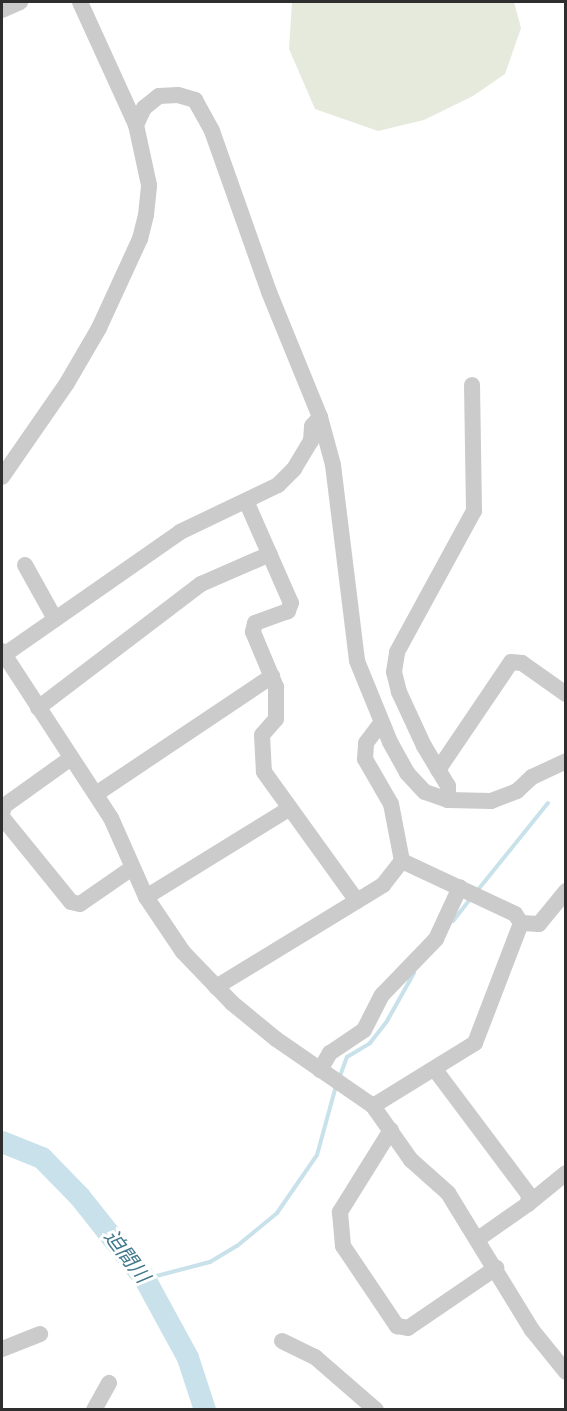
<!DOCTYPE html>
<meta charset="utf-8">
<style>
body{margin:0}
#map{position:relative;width:567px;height:1411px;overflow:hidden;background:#fff;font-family:"Source Sans 3","Noto Sans JP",sans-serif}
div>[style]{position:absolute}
.green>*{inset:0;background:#e6eadc}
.stream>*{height:4px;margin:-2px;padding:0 2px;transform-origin:2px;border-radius:2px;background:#c8e1ea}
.river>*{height:22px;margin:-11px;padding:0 11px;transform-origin:11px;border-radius:11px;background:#c8e1ea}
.minor>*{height:16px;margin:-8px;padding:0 8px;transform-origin:8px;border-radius:8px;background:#cbcbcb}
span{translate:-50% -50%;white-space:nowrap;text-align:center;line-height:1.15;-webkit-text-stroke:6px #fff;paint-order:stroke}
.water-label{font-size:20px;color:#3f788c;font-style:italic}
.frame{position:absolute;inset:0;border:3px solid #2e2e2e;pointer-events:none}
</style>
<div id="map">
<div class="green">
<i style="clip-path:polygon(292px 2px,514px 2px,521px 28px,505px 74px,473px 96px,424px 120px,378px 131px,315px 109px,289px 49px)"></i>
</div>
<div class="stream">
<i style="left:477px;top:891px;width:113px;rotate:-51.1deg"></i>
<i style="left:453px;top:921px;width:28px;rotate:-52deg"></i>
<i style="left:340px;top:1076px;width:20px;rotate:-70deg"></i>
<i style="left:347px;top:1057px;width:27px;rotate:-31deg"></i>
<i style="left:370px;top:1043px;width:28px;rotate:-52deg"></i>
<i style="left:387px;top:1021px;width:55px;rotate:-60.6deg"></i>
<i style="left:145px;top:1279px;width:67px;rotate:-14.7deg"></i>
<i style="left:210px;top:1262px;width:31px;rotate:-31deg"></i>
<i style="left:237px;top:1246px;width:52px;rotate:-39.5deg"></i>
<i style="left:277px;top:1213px;width:70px;rotate:-55.4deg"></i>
<i style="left:317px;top:1155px;width:72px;rotate:-74.6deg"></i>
</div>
<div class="river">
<i style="left:2px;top:1142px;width:43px;rotate:21.8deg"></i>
<i style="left:42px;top:1158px;width:54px;rotate:45.7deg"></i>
<i style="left:80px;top:1197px;width:105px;rotate:51.6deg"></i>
<i style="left:145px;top:1279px;width:90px;rotate:61.4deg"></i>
<i style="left:188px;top:1358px;width:55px;rotate:71.9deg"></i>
</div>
<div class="minor">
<i style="left:2px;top:10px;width:20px;rotate:-24deg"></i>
<i style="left:136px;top:125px;width:19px;rotate:-65deg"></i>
<i style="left:144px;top:108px;width:19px;rotate:-39deg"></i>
<i style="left:159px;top:96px;width:19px;rotate:-3deg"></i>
<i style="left:178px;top:95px;width:18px;rotate:16deg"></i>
<i style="left:195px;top:100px;width:35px;rotate:61deg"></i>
<i style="left:212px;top:131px;width:171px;rotate:70.5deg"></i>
<i style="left:269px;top:292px;width:135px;rotate:67.8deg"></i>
<i style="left:320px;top:417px;width:50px;rotate:74.8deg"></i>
<i style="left:333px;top:465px;width:197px;rotate:83deg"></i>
<i style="left:357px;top:661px;width:87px;rotate:67.8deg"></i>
<i style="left:390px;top:742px;width:35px;rotate:61deg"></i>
<i style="left:407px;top:773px;width:26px;rotate:47deg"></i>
<i style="left:425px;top:792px;width:24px;rotate:19deg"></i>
<i style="left:448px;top:800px;width:43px;rotate:1.3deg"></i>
<i style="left:491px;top:801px;width:28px;rotate:-21deg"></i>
<i style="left:517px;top:791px;width:21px;rotate:-43deg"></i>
<i style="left:532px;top:777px;width:38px;rotate:-25deg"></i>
<i style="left:2px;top:477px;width:114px;rotate:-55.3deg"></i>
<i style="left:67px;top:383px;width:64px;rotate:-59.8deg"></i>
<i style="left:99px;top:328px;width:98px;rotate:-65.3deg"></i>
<i style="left:140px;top:239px;width:25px;rotate:-76deg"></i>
<i style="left:146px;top:215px;width:30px;rotate:-84deg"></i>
<i style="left:149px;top:185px;width:61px;rotate:-102.2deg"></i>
<i style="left:136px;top:125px;width:135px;rotate:-114.5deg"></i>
<i style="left:247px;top:503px;width:109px;rotate:66.3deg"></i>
<i style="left:291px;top:603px;width:9px;rotate:111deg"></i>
<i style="left:288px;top:611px;width:35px;rotate:160deg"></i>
<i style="left:255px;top:623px;width:9px;rotate:103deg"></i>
<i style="left:253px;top:632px;width:60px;rotate:67.3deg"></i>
<i style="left:276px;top:687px;width:32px;rotate:90deg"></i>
<i style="left:276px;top:719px;width:21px;rotate:131deg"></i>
<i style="left:262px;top:735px;width:37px;rotate:87deg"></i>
<i style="left:264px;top:772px;width:159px;rotate:54.2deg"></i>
<i style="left:25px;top:565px;width:62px;rotate:60.9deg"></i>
<i style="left:2px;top:651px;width:199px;rotate:56.9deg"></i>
<i style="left:111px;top:818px;width:86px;rotate:66.1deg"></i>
<i style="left:146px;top:897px;width:66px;rotate:56.1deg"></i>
<i style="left:183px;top:952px;width:71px;rotate:46.1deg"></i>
<i style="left:232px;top:1003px;width:57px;rotate:39.3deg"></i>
<i style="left:276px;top:1039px;width:118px;rotate:34.6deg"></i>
<i style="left:373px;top:1106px;width:66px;rotate:54.9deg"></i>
<i style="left:411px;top:1160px;width:50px;rotate:41.7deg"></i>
<i style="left:448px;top:1193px;width:161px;rotate:58.5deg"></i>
<i style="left:532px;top:1330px;width:54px;rotate:51deg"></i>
<i style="left:4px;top:655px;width:215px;rotate:-34.9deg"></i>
<i style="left:180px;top:532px;width:109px;rotate:-25.6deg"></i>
<i style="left:278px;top:485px;width:23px;rotate:-45deg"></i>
<i style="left:294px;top:469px;width:33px;rotate:-59deg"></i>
<i style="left:311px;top:441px;width:15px;rotate:-86deg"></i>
<i style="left:312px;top:426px;width:12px;rotate:-48deg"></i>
<i style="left:38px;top:708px;width:205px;rotate:-37.3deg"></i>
<i style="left:201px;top:584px;width:75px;rotate:-23.5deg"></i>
<i style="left:438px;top:770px;width:130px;rotate:-55.9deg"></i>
<i style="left:511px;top:662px;width:11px;rotate:5deg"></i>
<i style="left:522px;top:663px;width:54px;rotate:35.2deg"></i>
<i style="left:96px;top:794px;width:212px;rotate:-33.8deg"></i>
<i style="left:448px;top:800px;width:14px;rotate:-90deg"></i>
<i style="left:448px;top:786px;width:47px;rotate:-121deg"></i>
<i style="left:424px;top:746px;width:60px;rotate:-114.8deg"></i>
<i style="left:399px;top:692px;width:21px;rotate:-104deg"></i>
<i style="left:394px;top:672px;width:20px;rotate:-81deg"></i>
<i style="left:397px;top:652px;width:161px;rotate:-61.4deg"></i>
<i style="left:474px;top:511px;width:126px;rotate:-90.9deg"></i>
<i style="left:2px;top:814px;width:8px;rotate:-76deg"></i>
<i style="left:4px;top:806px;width:82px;rotate:-35.6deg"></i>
<i style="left:2px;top:817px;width:109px;rotate:50.9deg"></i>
<i style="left:71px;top:902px;width:9px;rotate:13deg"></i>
<i style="left:80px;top:904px;width:63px;rotate:-34.7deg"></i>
<i style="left:402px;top:861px;width:125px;rotate:25.1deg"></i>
<i style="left:515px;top:914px;width:11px;rotate:56deg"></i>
<i style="left:146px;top:897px;width:169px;rotate:-31.7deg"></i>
<i style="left:521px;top:923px;width:18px;rotate:3deg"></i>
<i style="left:539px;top:924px;width:43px;rotate:-50.7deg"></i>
<i style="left:216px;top:987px;width:196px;rotate:-31.4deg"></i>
<i style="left:383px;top:885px;width:31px;rotate:-52deg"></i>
<i style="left:402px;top:861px;width:58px;rotate:-100.9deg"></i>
<i style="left:391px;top:804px;width:52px;rotate:-120deg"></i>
<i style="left:365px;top:759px;width:16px;rotate:-86deg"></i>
<i style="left:366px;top:743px;width:26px;rotate:-53deg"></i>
<i style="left:320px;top:1070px;width:20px;rotate:-60deg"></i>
<i style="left:330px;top:1053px;width:41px;rotate:-34.1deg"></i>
<i style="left:364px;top:1030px;width:39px;rotate:-63deg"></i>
<i style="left:382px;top:995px;width:78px;rotate:-46deg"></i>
<i style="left:436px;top:939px;width:57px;rotate:-65.2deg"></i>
<i style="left:436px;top:1071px;width:155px;rotate:53.1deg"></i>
<i style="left:529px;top:1195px;width:9px;rotate:96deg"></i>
<i style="left:528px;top:1204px;width:61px;rotate:145deg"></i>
<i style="left:373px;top:1106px;width:120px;rotate:-31.7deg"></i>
<i style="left:475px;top:1043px;width:129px;rotate:-69deg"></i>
<i style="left:391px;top:1130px;width:97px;rotate:121.9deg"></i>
<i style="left:340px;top:1212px;width:34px;rotate:85deg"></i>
<i style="left:343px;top:1246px;width:97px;rotate:56deg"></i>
<i style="left:397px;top:1326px;width:11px;rotate:10deg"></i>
<i style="left:408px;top:1328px;width:107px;rotate:-34.3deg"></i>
<i style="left:528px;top:1204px;width:49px;rotate:-39.2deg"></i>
<i style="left:282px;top:1341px;width:37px;rotate:26deg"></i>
<i style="left:315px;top:1357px;width:81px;rotate:41deg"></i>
<i style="left:2px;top:1349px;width:41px;rotate:-21.5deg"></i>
<i style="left:94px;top:1410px;width:31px;rotate:-61deg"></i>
</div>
<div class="water-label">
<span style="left:126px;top:1257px;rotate:53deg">迫間川</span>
</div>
<div class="frame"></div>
</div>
